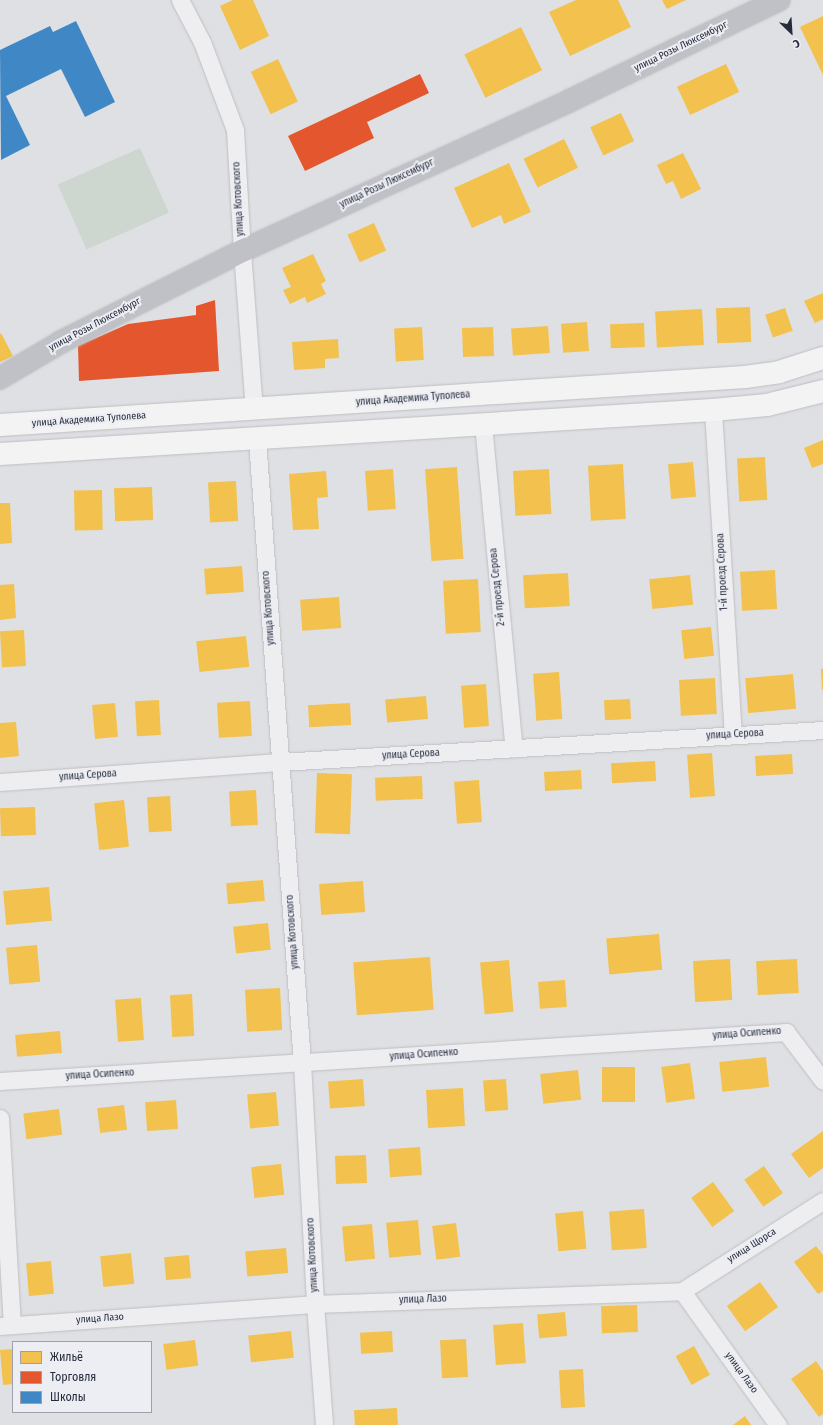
<!DOCTYPE html>
<meta charset="utf-8">
<style>
body{margin:0}
#map{position:relative;width:823px;height:1425px;overflow:hidden;background:#dfe0e4;font-family:"Fira Sans Condensed",sans-serif}
div>[style]{position:absolute}
.green>*{inset:0;background:#ced7cf;transform-origin:0 0}
.homes>*{inset:0;background:#f2c14e;transform-origin:0 0}
.shops>*{inset:0;background:#e4572e}
.schools>*{inset:0;background:#3f88c5}
.roads{filter:drop-shadow(0 0 1px #bdbec2) drop-shadow(0 0 1px #bdbec2)}
.street>*{height:17px;margin:-8.5px;padding:0 8.5px;transform-origin:8.5px;border-radius:8.5px;background:#eeeef0}
.secondary>*{height:22px;margin:-11px;padding:0 11px;transform-origin:11px;border-radius:11px;background:#c0c1c6}
.primary>*{height:22px;margin:-11px;padding:0 11px;transform-origin:11px;border-radius:11px;background:#f3f3f4}
span{translate:-50% -50%;white-space:nowrap;text-align:center;line-height:1.15;-webkit-text-stroke:4px #eceef4;paint-order:stroke}
.street-label{font-size:10px;color:#272c3c}
.legend{position:absolute;left:12px;top:1341px;width:140px;height:72px;box-sizing:border-box;background:#eceef4;border:1px solid #9da0aa;margin:0;padding:5px 7px;list-style:none;font-size:12px;color:#272c3c}
.legend li{display:flex;align-items:center;gap:8px;height:20px}
.legend b{width:20px;border:1px solid #9da0aa}
.north{position:absolute;left:771px;top:12px;width:40px;height:40px;-webkit-text-stroke:3px #eceef4;paint-order:stroke;rotate:155deg;font-size:11px;font-weight:700;line-height:16px;text-align:center;color:#272c3c}
.north::after{content:'';display:block;margin:auto;width:14px;height:18px;background:#272c3c;clip-path:polygon(50% 0,100% 100%,50% 72%,0 100%)}
</style>
<div id="map">
<div class="green">
<i style="left:140px;top:148px;width:71px;height:90px;rotate:66deg"></i>
</div>
<div class="homes">
<i style="clip-path:polygon(233px 0,253px 0,269px 36px,240px 50px,220px 6px)"></i>
<i style="clip-path:polygon(576px 0,618px 0,631px 27px,570px 56px,549px 12px)"></i>
<i style="clip-path:polygon(662px 0,686px 0,667px 9px)"></i>
<i style="clip-path:polygon(823px 16px,823px 75px,800px 27px)"></i>
<i style="left:521px;top:27px;width:48px;height:63px;rotate:64deg"></i>
<i style="left:278px;top:59px;width:47px;height:30px;rotate:65deg"></i>
<i style="left:726px;top:64px;width:31px;height:54px;rotate:65deg"></i>
<i style="left:621px;top:113px;width:31px;height:34px;rotate:65deg"></i>
<i style="left:564px;top:139px;width:32px;height:45px;rotate:64deg"></i>
<i style="clip-path:polygon(683px 153px,701px 189px,681px 199px,673px 181px,666px 184px,657px 165px)"></i>
<i style="clip-path:polygon(509px 163px,531px 212px,504px 224px,501px 215px,472px 228px,454px 188px)"></i>
<i style="left:374px;top:223px;width:30px;height:29px;rotate:66deg"></i>
<i style="clip-path:polygon(313px 254px,326px 281px,321px 284px,326px 294px,307px 303px,305px 297px,290px 304px,283px 290px,291px 287px,282px 268px)"></i>
<i style="clip-path:polygon(823px 293px,823px 319px,815px 323px,804px 301px)"></i>
<i style="left:750px;top:307px;width:35px;height:34px;rotate:88deg"></i>
<i style="left:785px;top:308px;width:24px;height:21px;rotate:71deg"></i>
<i style="left:702px;top:309px;width:36px;height:47px;rotate:87deg"></i>
<i style="left:587px;top:322px;width:29px;height:26px;rotate:86deg"></i>
<i style="left:644px;top:323px;width:24px;height:34px;rotate:88deg"></i>
<i style="left:548px;top:326px;width:27px;height:37px;rotate:86deg"></i>
<i style="left:422px;top:327px;width:33px;height:28px;rotate:87deg"></i>
<i style="left:493px;top:327px;width:29px;height:31px;rotate:88deg"></i>
<i style="clip-path:polygon(1px 333px,13px 356px,0 362px,0 334px)"></i>
<i style="clip-path:polygon(338px 339px,339px 358px,325px 359px,325px 368px,294px 370px,292px 342px)"></i>
<i style="clip-path:polygon(823px 440px,823px 464px,812px 468px,804px 448px)"></i>
<i style="left:765px;top:457px;width:43px;height:28px;rotate:87deg"></i>
<i style="left:693px;top:462px;width:35px;height:25px;rotate:85deg"></i>
<i style="left:623px;top:464px;width:55px;height:35px;rotate:87deg"></i>
<i style="left:457px;top:467px;width:92px;height:32px;rotate:86deg"></i>
<i style="left:393px;top:469px;width:40px;height:28px;rotate:86deg"></i>
<i style="left:549px;top:469px;width:45px;height:36px;rotate:87deg"></i>
<i style="clip-path:polygon(326px 471px,328px 497px,317px 498px,319px 529px,293px 530px,289px 474px)"></i>
<i style="left:236px;top:481px;width:40px;height:28px;rotate:87deg"></i>
<i style="left:152px;top:487px;width:33px;height:38px;rotate:88deg"></i>
<i style="left:102px;top:490px;width:40px;height:28px;rotate:89deg"></i>
<i style="clip-path:polygon(0 503px,10px 503px,12px 543px,0 544px)"></i>
<i style="left:242px;top:566px;width:26px;height:38px;rotate:86deg"></i>
<i style="left:775px;top:570px;width:39px;height:35px;rotate:87deg"></i>
<i style="left:568px;top:573px;width:33px;height:45px;rotate:87deg"></i>
<i style="left:690px;top:575px;width:30px;height:41px;rotate:84deg"></i>
<i style="left:478px;top:579px;width:53px;height:35px;rotate:87deg"></i>
<i style="clip-path:polygon(14px 584px,16px 618px,0 620px,0 585px)"></i>
<i style="left:339px;top:597px;width:31px;height:39px;rotate:86deg"></i>
<i style="left:711px;top:627px;width:29px;height:30px;rotate:84deg"></i>
<i style="left:24px;top:630px;width:36px;height:24px;rotate:87deg"></i>
<i style="left:246px;top:636px;width:31px;height:50px;rotate:84deg"></i>
<i style="clip-path:polygon(821px 669px,823px 669px,823px 690px,822px 690px)"></i>
<i style="left:559px;top:672px;width:47px;height:26px;rotate:86deg"></i>
<i style="left:793px;top:674px;width:35px;height:48px;rotate:85deg"></i>
<i style="left:715px;top:678px;width:36px;height:36px;rotate:87deg"></i>
<i style="left:486px;top:684px;width:42px;height:25px;rotate:86deg"></i>
<i style="left:426px;top:696px;width:23px;height:41px;rotate:85deg"></i>
<i style="left:630px;top:699px;width:20px;height:26px;rotate:87deg"></i>
<i style="left:159px;top:700px;width:35px;height:24px;rotate:87deg"></i>
<i style="left:250px;top:701px;width:35px;height:33px;rotate:87deg"></i>
<i style="left:115px;top:703px;width:34px;height:23px;rotate:85deg"></i>
<i style="left:350px;top:703px;width:22px;height:42px;rotate:87deg"></i>
<i style="clip-path:polygon(16px 722px,19px 756px,0 758px,0 723px)"></i>
<i style="left:712px;top:753px;width:43px;height:25px;rotate:86deg"></i>
<i style="left:792px;top:754px;width:20px;height:37px;rotate:87deg"></i>
<i style="left:655px;top:761px;width:20px;height:44px;rotate:87deg"></i>
<i style="left:581px;top:770px;width:19px;height:37px;rotate:87deg"></i>
<i style="left:317px;top:773px;width:35px;height:60px;rotate:2deg"></i>
<i style="left:422px;top:776px;width:23px;height:47px;rotate:88deg"></i>
<i style="left:479px;top:780px;width:42px;height:25px;rotate:86deg"></i>
<i style="left:256px;top:790px;width:35px;height:27px;rotate:87deg"></i>
<i style="left:170px;top:796px;width:35px;height:23px;rotate:87deg"></i>
<i style="left:124px;top:800px;width:47px;height:30px;rotate:84deg"></i>
<i style="left:35px;top:807px;width:28px;height:35px;rotate:88deg"></i>
<i style="left:263px;top:880px;width:21px;height:37px;rotate:85deg"></i>
<i style="left:363px;top:881px;width:31px;height:44px;rotate:86deg"></i>
<i style="left:49px;top:887px;width:34px;height:46px;rotate:85deg"></i>
<i style="left:268px;top:923px;width:27px;height:35px;rotate:84deg"></i>
<i style="left:659px;top:934px;width:36px;height:53px;rotate:85deg"></i>
<i style="left:37px;top:945px;width:37px;height:31px;rotate:85deg"></i>
<i style="left:430px;top:957px;width:53px;height:77px;rotate:86deg"></i>
<i style="left:730px;top:959px;width:41px;height:37px;rotate:87deg"></i>
<i style="left:797px;top:959px;width:34px;height:41px;rotate:87deg"></i>
<i style="left:509px;top:960px;width:52px;height:29px;rotate:85deg"></i>
<i style="left:565px;top:980px;width:27px;height:27px;rotate:86deg"></i>
<i style="left:280px;top:988px;width:42px;height:35px;rotate:87deg"></i>
<i style="left:192px;top:994px;width:42px;height:22px;rotate:87deg"></i>
<i style="left:141px;top:998px;width:42px;height:26px;rotate:86deg"></i>
<i style="left:60px;top:1031px;width:22px;height:45px;rotate:85deg"></i>
<i style="left:766px;top:1057px;width:30px;height:47px;rotate:84deg"></i>
<i style="left:690px;top:1063px;width:36px;height:29px;rotate:82deg"></i>
<i style="left:602px;top:1067px;width:33px;height:35px"></i>
<i style="left:578px;top:1070px;width:30px;height:38px;rotate:84deg"></i>
<i style="left:363px;top:1079px;width:27px;height:35px;rotate:86deg"></i>
<i style="left:506px;top:1079px;width:31px;height:23px;rotate:86deg"></i>
<i style="left:463px;top:1088px;width:38px;height:37px;rotate:87deg"></i>
<i style="left:276px;top:1092px;width:34px;height:29px;rotate:85deg"></i>
<i style="left:176px;top:1100px;width:29px;height:31px;rotate:86deg"></i>
<i style="left:124px;top:1105px;width:25px;height:27px;rotate:83deg"></i>
<i style="left:59px;top:1109px;width:26px;height:36px;rotate:83deg"></i>
<i style="clip-path:polygon(823px 1131px,823px 1168px,809px 1178px,791px 1154px)"></i>
<i style="left:420px;top:1147px;width:28px;height:32px;rotate:86deg"></i>
<i style="left:366px;top:1155px;width:28px;height:31px;rotate:88deg"></i>
<i style="left:281px;top:1164px;width:31px;height:30px;rotate:84deg"></i>
<i style="left:764px;top:1166px;width:33px;height:24px;rotate:55deg"></i>
<i style="left:713px;top:1182px;width:36px;height:27px;rotate:54deg"></i>
<i style="left:644px;top:1209px;width:39px;height:35px;rotate:86deg"></i>
<i style="left:583px;top:1211px;width:38px;height:28px;rotate:85deg"></i>
<i style="left:418px;top:1220px;width:35px;height:32px;rotate:85deg"></i>
<i style="left:456px;top:1223px;width:34px;height:24px;rotate:83deg"></i>
<i style="left:372px;top:1224px;width:35px;height:30px;rotate:85deg"></i>
<i style="clip-path:polygon(816px 1246px,823px 1255px,823px 1291px,818px 1294px,794px 1262px)"></i>
<i style="left:286px;top:1248px;width:25px;height:41px;rotate:85deg"></i>
<i style="left:131px;top:1253px;width:31px;height:31px;rotate:84deg"></i>
<i style="left:189px;top:1255px;width:23px;height:25px;rotate:85deg"></i>
<i style="left:51px;top:1261px;width:33px;height:25px;rotate:85deg"></i>
<i style="left:760px;top:1282px;width:31px;height:41px;rotate:54deg"></i>
<i style="left:637px;top:1305px;width:27px;height:36px;rotate:88deg"></i>
<i style="left:565px;top:1312px;width:24px;height:28px;rotate:85deg"></i>
<i style="left:523px;top:1323px;width:40px;height:30px;rotate:86deg"></i>
<i style="left:291px;top:1331px;width:27px;height:43px;rotate:84deg"></i>
<i style="left:392px;top:1331px;width:21px;height:32px;rotate:87deg"></i>
<i style="left:466px;top:1339px;width:38px;height:26px;rotate:87deg"></i>
<i style="left:195px;top:1340px;width:26px;height:32px;rotate:83deg"></i>
<i style="left:694px;top:1346px;width:33px;height:21px;rotate:61deg"></i>
<i style="clip-path:polygon(13px 1349px,13px 1384px,3px 1385px,0 1350px)"></i>
<i style="clip-path:polygon(816px 1361px,823px 1371px,823px 1414px,819px 1417px,791px 1379px)"></i>
<i style="left:583px;top:1369px;width:38px;height:24px;rotate:87deg"></i>
<i style="left:397px;top:1408px;width:17px;height:43px;rotate:87deg"></i>
<i style="clip-path:polygon(745px 1416px,751px 1425px,733px 1425px)"></i>
</div>
<div class="shops">
<i style="clip-path:polygon(420px 74px,429px 93px,367px 122px,374px 138px,305px 171px,288px 136px)"></i>
<i style="clip-path:polygon(215px 300px,219px 371px,79px 381px,78px 346px,128px 324px,196px 315px,196px 306px)"></i>
</div>
<div class="schools">
<i style="clip-path:polygon(76px 21px,115px 102px,85px 117px,61px 69px,6px 96px,30px 145px,1px 160px,0 50px,50px 26px,53px 32px)"></i>
</div>
<div class="roads">
<div class="street">
<i style="left:180px;top:0;width:47px;rotate:62.4deg"></i>
<i style="left:202px;top:42px;width:94px;rotate:69.4deg"></i>
<i style="left:235px;top:130px;width:121px;rotate:86.7deg"></i>
<i style="left:242px;top:251px;width:158px;rotate:85.7deg"></i>
<i style="left:713px;top:410px;width:325px;rotate:86.5deg"></i>
<i style="left:483px;top:424px;width:326px;rotate:84.6deg"></i>
<i style="left:257px;top:439px;width:626px;rotate:85.88deg"></i>
<i style="left:302px;top:1063px;width:241px;rotate:86.9deg"></i>
<i style="left:315px;top:1304px;width:121px;rotate:85.7deg"></i>
<i style="left:0;top:782px;width:281px;rotate:-4.1deg"></i>
<i style="left:280px;top:762px;width:544px;rotate:-3.37deg"></i>
<i style="left:0;top:1081px;width:788px;rotate:-3.57deg"></i>
<i style="left:786px;top:1032px;width:61px;rotate:52.9deg"></i>
<i style="left:0;top:1118px;width:207px;rotate:86.7deg"></i>
<i style="left:682px;top:1291px;width:167px;rotate:-32.6deg"></i>
<i style="left:0;top:1326px;width:316px;rotate:-4deg"></i>
<i style="left:315px;top:1304px;width:367px;rotate:-2deg"></i>
<i style="left:682px;top:1291px;width:165px;rotate:54.4deg"></i>
</div>
<div class="secondary">
<i style="left:0;top:378px;width:71px;rotate:-30.5deg"></i>
<i style="left:61px;top:342px;width:203px;rotate:-26.7deg"></i>
<i style="left:242px;top:251px;width:360px;rotate:-24.6deg"></i>
<i style="left:569px;top:101px;width:233px;rotate:-25.7deg"></i>
</div>
<div class="primary">
<i style="left:0;top:425px;width:747px;rotate:-3.69deg"></i>
<i style="left:745px;top:377px;width:34px;rotate:-8deg"></i>
<i style="left:779px;top:372px;width:46px;rotate:-17.7deg"></i>
<i style="left:0;top:454px;width:714px;rotate:-3.53deg"></i>
<i style="left:713px;top:410px;width:54px;rotate:-5.3deg"></i>
<i style="left:767px;top:405px;width:58px;rotate:-14deg"></i>
</div>
</div>
<div class="street-label">
<span style="left:681px;top:47px;rotate:-26deg">улица Розы Люксембург</span>
<span style="left:387px;top:184px;rotate:-25deg">улица Розы Люксембург</span>
<span style="left:239px;top:199px;rotate:-93deg">улица Котовского</span>
<span style="left:95px;top:325px;rotate:-28deg">улица Розы Люксембург</span>
<span style="left:413px;top:399px;rotate:-4deg">улица Академика Туполева</span>
<span style="left:89px;top:420px;rotate:-4deg">улица Академика Туполева</span>
<span style="left:723px;top:572px;rotate:-93deg">1-й проезд Серова</span>
<span style="left:498px;top:587px;rotate:-96deg">2-й проезд Серова</span>
<span style="left:269px;top:608px;rotate:-94deg">улица Котовского</span>
<span style="left:735px;top:735px;rotate:-3deg">улица Серова</span>
<span style="left:411px;top:755px;rotate:-3deg">улица Серова</span>
<span style="left:88px;top:776px;rotate:-4deg">улица Серова</span>
<span style="left:293px;top:932px;rotate:-94deg">улица Котовского</span>
<span style="left:747px;top:1034px;rotate:-4deg">улица Осипенко</span>
<span style="left:424px;top:1055px;rotate:-4deg">улица Осипенко</span>
<span style="left:100px;top:1075px;rotate:-3deg">улица Осипенко</span>
<span style="left:752px;top:1246px;rotate:-32deg">улица Щорса</span>
<span style="left:313px;top:1255px;rotate:-93deg">улица Котовского</span>
<span style="left:423px;top:1300px;rotate:-2deg">улица Лазо</span>
<span style="left:100px;top:1319px;rotate:-4deg">улица Лазо</span>
<span style="left:741px;top:1373px;rotate:54deg">улица Лазо</span>
</div>
<ul class="legend">
<li><b style="height:11px;background:#f2c14e"></b>Жильё</li>
<li><b style="height:11px;background:#e4572e"></b>Торговля</li>
<li><b style="height:11px;background:#3f88c5"></b>Школы</li>
</ul>
<div class="north">С</div>
</div>
